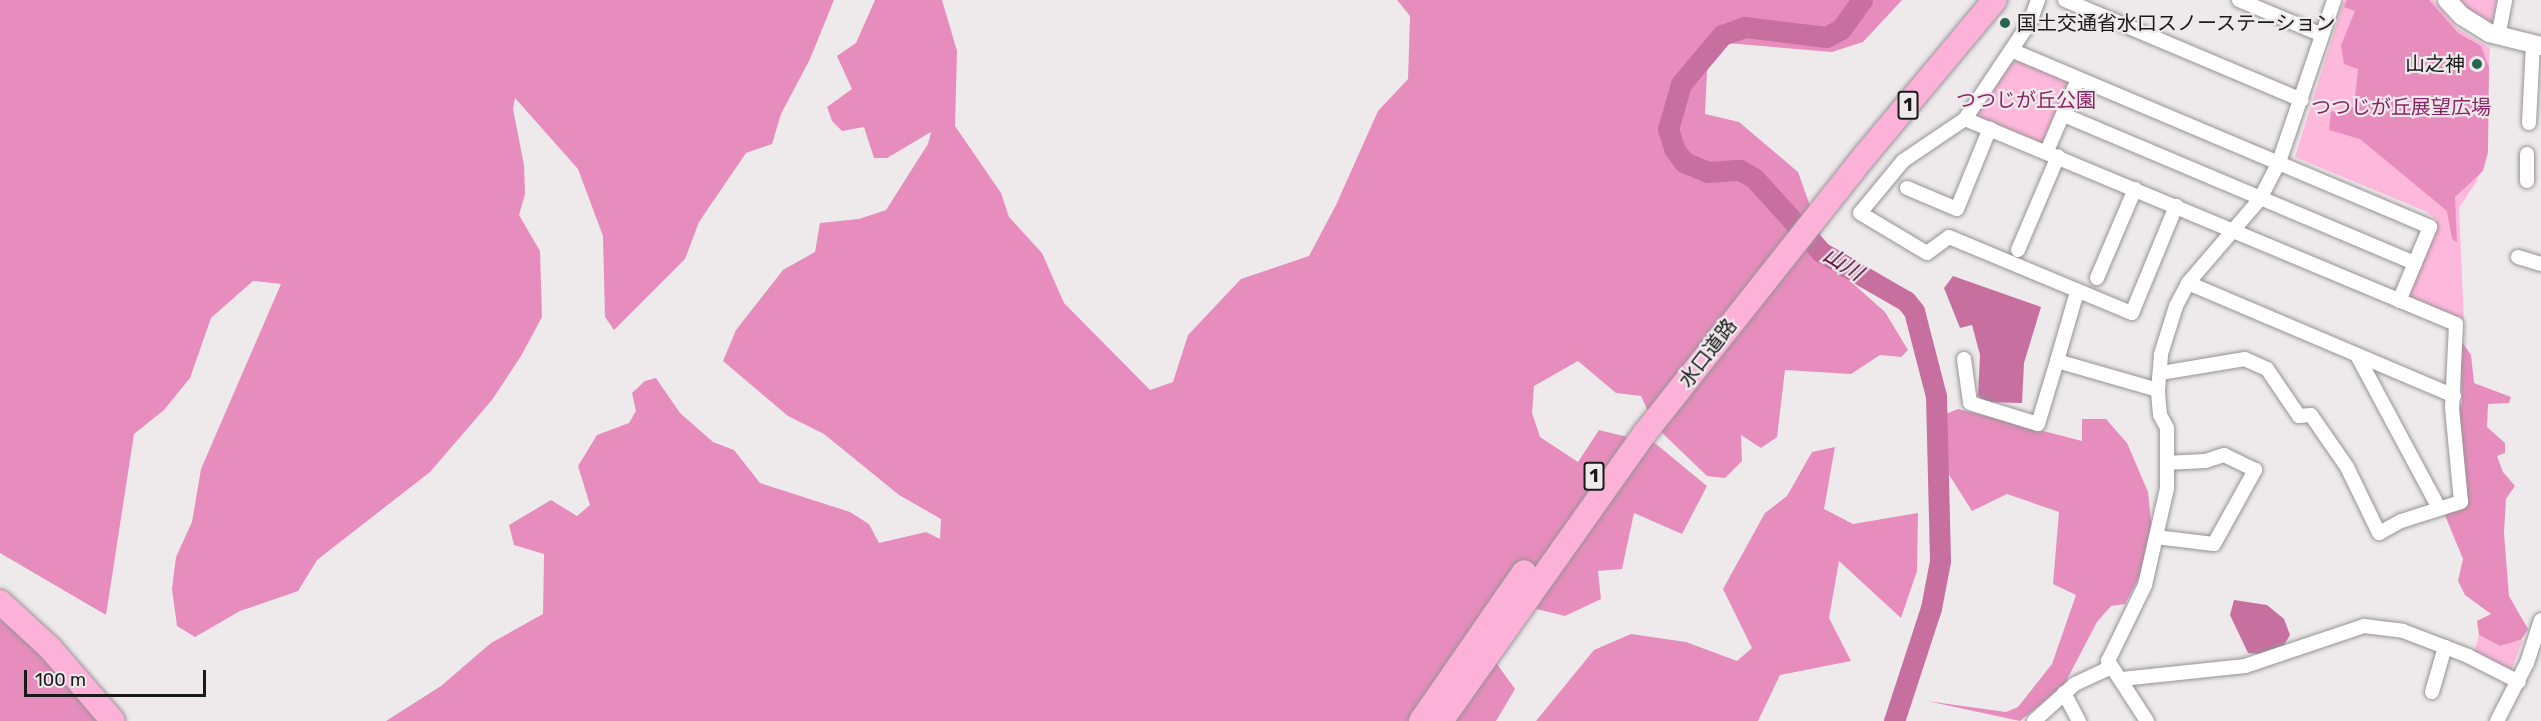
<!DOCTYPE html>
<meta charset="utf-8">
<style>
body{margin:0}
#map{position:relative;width:2541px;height:721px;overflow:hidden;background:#eeeaec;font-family:Rubik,"Noto Sans JP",sans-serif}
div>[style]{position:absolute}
.green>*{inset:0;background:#feb8dc}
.forest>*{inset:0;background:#e68dbd}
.water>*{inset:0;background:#c770a0}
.river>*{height:21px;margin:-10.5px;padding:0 10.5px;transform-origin:10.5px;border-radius:10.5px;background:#c770a0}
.roads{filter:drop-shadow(0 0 2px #979394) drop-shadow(0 0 2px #979394)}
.street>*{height:14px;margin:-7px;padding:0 7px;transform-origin:7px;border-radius:7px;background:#fff}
.secondary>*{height:18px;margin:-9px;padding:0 9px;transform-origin:9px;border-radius:9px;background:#fff}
.highway>*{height:24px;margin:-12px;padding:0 12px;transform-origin:12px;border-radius:12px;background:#fcb2d8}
.dots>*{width:16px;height:16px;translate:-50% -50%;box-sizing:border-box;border:3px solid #eeeaec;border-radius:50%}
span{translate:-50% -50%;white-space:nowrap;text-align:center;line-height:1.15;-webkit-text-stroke:4.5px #eeeaec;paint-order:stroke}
.shield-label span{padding:2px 4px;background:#eeeaec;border:2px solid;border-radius:4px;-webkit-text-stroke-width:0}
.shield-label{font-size:18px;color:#1a1919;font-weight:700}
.poi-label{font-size:20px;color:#1a1919}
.left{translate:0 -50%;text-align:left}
.right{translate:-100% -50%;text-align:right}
.park-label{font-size:20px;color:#8b2364}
.street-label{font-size:20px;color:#1a1919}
.water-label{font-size:21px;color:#4f0035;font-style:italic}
.scale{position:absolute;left:24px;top:670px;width:182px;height:27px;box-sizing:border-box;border:3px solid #1a1919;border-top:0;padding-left:8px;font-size:18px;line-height:21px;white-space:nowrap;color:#1a1919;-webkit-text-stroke:4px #eeeaec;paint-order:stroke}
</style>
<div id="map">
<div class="green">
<i style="clip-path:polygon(2344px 0,2433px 0,2458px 29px,2490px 48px,2484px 153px,2477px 181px,2459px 208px,2464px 320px,2413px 298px,2409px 290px,2437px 220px,2425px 211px,2295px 157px)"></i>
<i style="clip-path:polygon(2453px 0,2497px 0,2492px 25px)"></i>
<i style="clip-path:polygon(2021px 60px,2070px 81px,2048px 141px,2042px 144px,1981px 119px,1978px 110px,2009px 64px)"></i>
<i style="clip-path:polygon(2479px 635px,2500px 646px,2523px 640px,2511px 671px,2474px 653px)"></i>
</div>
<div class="forest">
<i style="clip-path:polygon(0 0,834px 0,810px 59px,781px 114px,772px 144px,746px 153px,699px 222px,685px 259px,614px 330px,605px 317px,603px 236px,578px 169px,515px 98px,513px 109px,524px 165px,525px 194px,519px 215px,540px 251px,542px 317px,521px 356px,492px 400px,430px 472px,317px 560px,298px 591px,240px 611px,195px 637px,177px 626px,172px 589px,176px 557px,192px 522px,201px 469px,281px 284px,253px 281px,211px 318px,190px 378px,164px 410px,134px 434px,106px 615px,0 553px)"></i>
<i style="clip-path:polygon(875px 0,942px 0,957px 51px,955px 126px,1001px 193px,1009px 217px,1042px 253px,1064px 303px,1150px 390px,1173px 382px,1188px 335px,1241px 279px,1309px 256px,1336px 205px,1378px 111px,1408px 79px,1410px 16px,1397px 0,1902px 0,1863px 42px,1832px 52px,1714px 42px,1707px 71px,1705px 114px,1739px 122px,1798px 172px,1831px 264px,1885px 312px,1908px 350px,1901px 357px,1880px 355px,1851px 374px,1785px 370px,1777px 437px,1761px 448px,1741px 435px,1742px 461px,1725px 478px,1707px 476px,1655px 426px,1641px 396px,1616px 393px,1578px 361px,1534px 386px,1532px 413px,1540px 437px,1578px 462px,1599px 430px,1656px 444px,1707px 486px,1682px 534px,1634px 513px,1622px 569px,1598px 571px,1601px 599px,1565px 616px,1492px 598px,1474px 632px,1515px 689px,1496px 721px,386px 721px,441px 686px,491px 643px,543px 614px,544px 554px,514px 545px,509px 525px,551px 500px,577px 516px,590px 505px,578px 466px,597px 435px,629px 423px,636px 411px,632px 393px,645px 381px,656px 378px,680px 413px,713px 442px,734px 450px,760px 483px,850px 512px,869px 524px,879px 543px,926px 532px,940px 539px,941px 519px,899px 495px,824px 434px,788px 416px,723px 361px,736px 330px,783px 270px,815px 252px,820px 223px,859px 219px,886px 210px,928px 144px,931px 132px,887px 158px,874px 158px,864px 127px,842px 131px,832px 121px,827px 107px,852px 89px,837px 56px,856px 43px)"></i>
<i style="clip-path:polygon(2347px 0,2429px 0,2458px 33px,2481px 46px,2489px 67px,2488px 152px,2483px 171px,2455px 197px,2457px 242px,2452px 239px,2447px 211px,2360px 139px,2329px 130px,2331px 112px,2354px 107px,2358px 69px,2344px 64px,2341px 45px,2355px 11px,2344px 7px)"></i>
<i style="clip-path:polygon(2460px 339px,2471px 355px,2474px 383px,2511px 397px,2509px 403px,2488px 404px,2487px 427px,2505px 443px,2505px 453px,2497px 456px,2503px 472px,2515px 486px,2506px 499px,2504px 533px,2509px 596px,2528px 629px,2521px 640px,2500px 646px,2479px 635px,2477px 621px,2491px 614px,2465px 595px,2458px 581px,2463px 559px,2444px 513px,2466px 491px,2458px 413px,2462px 402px)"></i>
<i style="clip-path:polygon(1958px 409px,2082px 441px,2082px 419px,2106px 419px,2127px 443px,2148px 492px,2152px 530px,2143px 570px,2125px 604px,2111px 606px,2097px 622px,2064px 685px,2020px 721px,1927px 701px,2006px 712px,2018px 707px,2052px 664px,2076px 595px,2053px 584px,2059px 512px,2007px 494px,1972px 511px,1941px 462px,1943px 415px)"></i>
<i style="clip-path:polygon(1835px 447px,1824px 509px,1853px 524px,1918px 513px,1917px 571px,1901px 618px,1839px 561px,1829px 618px,1851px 661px,1780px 675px,1758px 721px,1536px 721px,1594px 650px,1631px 634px,1686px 642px,1737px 661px,1752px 648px,1723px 589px,1765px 513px,1787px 496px,1812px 452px)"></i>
<i style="clip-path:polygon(0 616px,41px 655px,103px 721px,0 721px)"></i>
</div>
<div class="water">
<i style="clip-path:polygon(1953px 276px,2041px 307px,2024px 363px,2022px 403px,1983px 402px,1978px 395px,1980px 355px,1972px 325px,1960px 328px,1944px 288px)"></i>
<i style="clip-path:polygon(2234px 600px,2267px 605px,2284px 619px,2290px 635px,2284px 645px,2258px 654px,2248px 653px,2230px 615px)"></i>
</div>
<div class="river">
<i style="left:1862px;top:0;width:36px;rotate:126deg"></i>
<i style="left:1841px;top:29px;width:17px;rotate:152deg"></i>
<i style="left:1826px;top:37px;width:82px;rotate:-173deg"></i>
<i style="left:1745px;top:27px;width:24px;rotate:161deg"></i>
<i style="left:1722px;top:35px;width:64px;rotate:129.9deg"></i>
<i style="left:1681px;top:84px;width:47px;rotate:106.1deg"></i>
<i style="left:1668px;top:129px;width:22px;rotate:72deg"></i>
<i style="left:1675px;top:150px;width:15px;rotate:53deg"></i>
<i style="left:1684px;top:162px;width:26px;rotate:23deg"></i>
<i style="left:1708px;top:172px;width:32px;rotate:-4deg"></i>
<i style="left:1740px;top:170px;width:16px;rotate:30deg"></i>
<i style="left:1754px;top:178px;width:100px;rotate:47.8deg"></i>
<i style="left:1821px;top:252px;width:98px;rotate:30deg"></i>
<i style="left:1906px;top:301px;width:13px;rotate:51deg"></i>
<i style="left:1914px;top:311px;width:88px;rotate:75.5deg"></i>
<i style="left:1936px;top:396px;width:165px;rotate:88.6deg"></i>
<i style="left:1940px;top:561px;width:48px;rotate:100.8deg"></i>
<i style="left:1931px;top:608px;width:119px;rotate:108.1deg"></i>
</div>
<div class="roads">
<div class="street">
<i style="left:2038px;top:0;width:23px;rotate:110deg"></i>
<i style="left:2030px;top:22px;width:117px;rotate:123.8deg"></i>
<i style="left:1965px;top:119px;width:75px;rotate:145.9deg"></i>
<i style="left:1903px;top:161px;width:67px;rotate:129.6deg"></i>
<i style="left:1860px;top:213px;width:78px;rotate:30.8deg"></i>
<i style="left:1927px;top:253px;width:27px;rotate:-36deg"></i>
<i style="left:1949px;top:237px;width:198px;rotate:22.6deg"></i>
<i style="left:2132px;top:313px;width:116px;rotate:-67.6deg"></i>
<i style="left:2065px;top:0;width:257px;rotate:22.9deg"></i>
<i style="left:2239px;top:0;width:88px;rotate:22.8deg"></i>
<i style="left:2498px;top:37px;width:38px;rotate:-79deg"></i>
<i style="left:2011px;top:50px;width:455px;rotate:22.9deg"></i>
<i style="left:2430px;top:227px;width:80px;rotate:112.7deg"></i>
<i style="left:2064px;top:115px;width:381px;rotate:22.9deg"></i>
<i style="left:1965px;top:119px;width:532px;rotate:22.66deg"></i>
<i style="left:2456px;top:324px;width:84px;rotate:92.7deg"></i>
<i style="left:2452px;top:408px;width:94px;rotate:84.5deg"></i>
<i style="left:2461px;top:502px;width:63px;rotate:162.4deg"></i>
<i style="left:2401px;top:521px;width:25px;rotate:151deg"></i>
<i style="left:2379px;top:533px;width:73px;rotate:-115.9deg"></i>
<i style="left:2347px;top:467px;width:63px;rotate:-124.7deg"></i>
<i style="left:2311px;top:415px;width:12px;rotate:175deg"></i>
<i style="left:2299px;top:416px;width:57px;rotate:-124.2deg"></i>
<i style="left:2267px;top:369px;width:24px;rotate:-156deg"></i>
<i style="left:2245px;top:359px;width:86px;rotate:170.6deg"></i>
<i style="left:2529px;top:123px;width:78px;rotate:-87.1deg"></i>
<i style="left:2047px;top:151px;width:78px;rotate:-66.7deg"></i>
<i style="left:2527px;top:154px;width:27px;rotate:90deg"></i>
<i style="left:1907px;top:188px;width:54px;rotate:22.8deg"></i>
<i style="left:1957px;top:209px;width:87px;rotate:-67.8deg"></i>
<i style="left:2018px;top:250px;width:102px;rotate:-66.9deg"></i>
<i style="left:2518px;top:257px;width:24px;rotate:17deg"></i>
<i style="left:2097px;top:278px;width:97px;rotate:-66.9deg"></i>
<i style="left:2188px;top:283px;width:289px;rotate:23deg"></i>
<i style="left:2077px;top:292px;width:72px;rotate:106.2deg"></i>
<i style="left:2057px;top:361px;width:105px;rotate:16deg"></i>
<i style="left:2358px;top:357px;width:171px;rotate:61.8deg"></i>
<i style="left:1964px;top:359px;width:44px;rotate:82.2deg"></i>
<i style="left:1970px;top:403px;width:71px;rotate:17.2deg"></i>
<i style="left:2038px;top:424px;width:66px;rotate:-73.2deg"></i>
<i style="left:2156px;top:537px;width:58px;rotate:6.9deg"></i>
<i style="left:2214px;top:544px;width:85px;rotate:-61deg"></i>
<i style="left:2255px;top:470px;width:34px;rotate:-154deg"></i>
<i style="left:2224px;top:455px;width:20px;rotate:162deg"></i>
<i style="left:2205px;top:461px;width:35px;rotate:177deg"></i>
<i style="left:2122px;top:679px;width:124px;rotate:-6deg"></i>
<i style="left:2245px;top:666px;width:126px;rotate:-18.6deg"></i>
<i style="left:2364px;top:626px;width:39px;rotate:7deg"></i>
<i style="left:2403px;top:631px;width:70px;rotate:21deg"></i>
<i style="left:2468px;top:656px;width:57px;rotate:27deg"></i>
<i style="left:2432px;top:692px;width:47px;rotate:-73.9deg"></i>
<i style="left:2064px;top:693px;width:32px;rotate:62deg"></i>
<i style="left:2034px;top:721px;width:55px;rotate:-42.1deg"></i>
<i style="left:2075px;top:684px;width:40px;rotate:-25deg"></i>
<i style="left:2147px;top:721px;width:72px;rotate:-123deg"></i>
<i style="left:2108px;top:661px;width:85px;rotate:-64deg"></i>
<i style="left:2145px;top:585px;width:99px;rotate:-77.2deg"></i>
<i style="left:2167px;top:488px;width:60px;rotate:-90deg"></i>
<i style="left:2167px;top:428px;width:15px;rotate:-118deg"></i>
<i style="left:2160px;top:415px;width:25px;rotate:-95deg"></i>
<i style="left:2158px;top:390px;width:36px;rotate:-85deg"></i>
<i style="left:2161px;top:354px;width:50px;rotate:-72.6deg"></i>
<i style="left:2176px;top:306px;width:26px;rotate:-62deg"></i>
<i style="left:2188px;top:283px;width:111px;rotate:-49.4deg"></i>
<i style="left:2260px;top:199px;width:42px;rotate:-62.8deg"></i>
<i style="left:2279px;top:162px;width:171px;rotate:-71.2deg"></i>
<i style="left:2497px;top:721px;width:65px;rotate:-62.7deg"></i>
<i style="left:2527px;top:663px;width:45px;rotate:-72deg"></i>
</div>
<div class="secondary">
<i style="left:2447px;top:0;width:22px;rotate:47deg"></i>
<i style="left:2462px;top:16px;width:32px;rotate:32deg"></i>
<i style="left:2489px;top:33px;width:54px;rotate:14deg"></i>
</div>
<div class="highway">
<i style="left:0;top:602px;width:68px;rotate:42.6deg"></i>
<i style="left:50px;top:648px;width:96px;rotate:49.2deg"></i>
<i style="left:1421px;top:721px;width:181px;rotate:-55.3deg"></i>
<i style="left:1441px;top:721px;width:353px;rotate:-54.7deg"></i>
<i style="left:1645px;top:433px;width:357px;rotate:-51.6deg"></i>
<i style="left:1867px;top:153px;width:199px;rotate:-50.1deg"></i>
</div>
</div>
<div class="dots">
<i style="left:2005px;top:23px;background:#2a644c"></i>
<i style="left:2477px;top:64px;background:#2a644c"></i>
</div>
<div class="shield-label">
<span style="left:1908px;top:105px">1</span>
<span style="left:1594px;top:476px">1</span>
</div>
<div class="poi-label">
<span class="left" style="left:2017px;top:23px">国土交通省水口スノーステーション</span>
<span class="right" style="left:2465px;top:64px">山之神</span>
</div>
<div class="park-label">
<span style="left:2026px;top:100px">つつじが丘公園</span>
<span style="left:2401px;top:107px">つつじが丘展望広場</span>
</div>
<div class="street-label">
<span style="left:1708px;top:353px;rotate:-52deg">水口道路</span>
</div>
<div class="water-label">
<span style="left:1843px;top:264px;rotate:32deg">山川</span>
</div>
<div class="scale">100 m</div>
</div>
